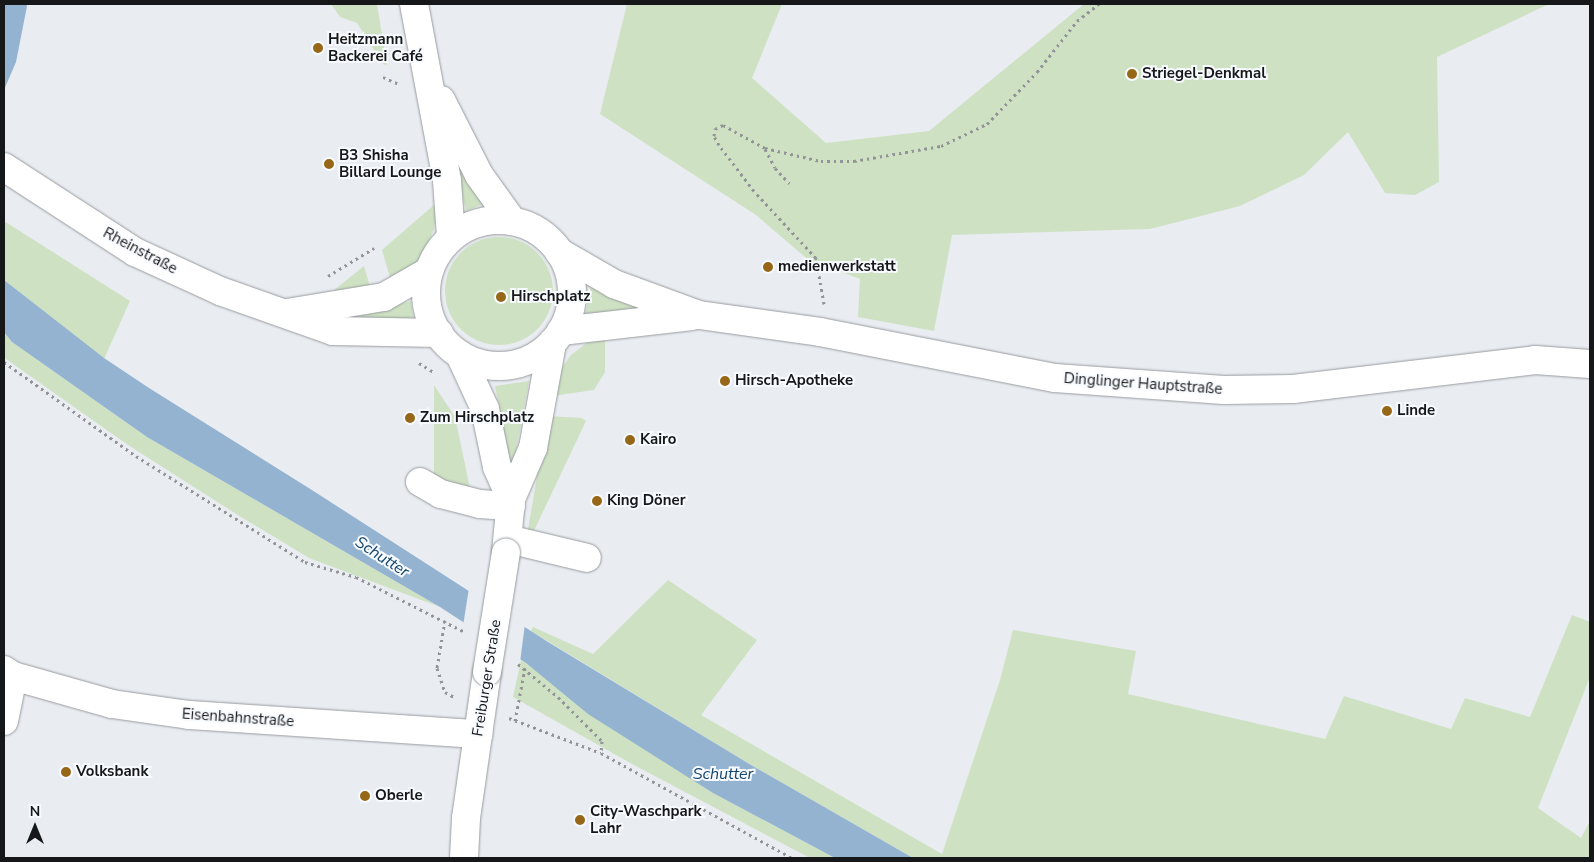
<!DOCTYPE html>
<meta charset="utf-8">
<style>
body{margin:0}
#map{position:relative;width:1594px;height:862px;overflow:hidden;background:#e9ecf1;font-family:"Nunito Sans",sans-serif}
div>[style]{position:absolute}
.green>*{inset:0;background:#cee2c3}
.round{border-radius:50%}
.water>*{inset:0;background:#93b3d1}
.pier>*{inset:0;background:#e9ecf1}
.path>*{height:3px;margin-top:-1.5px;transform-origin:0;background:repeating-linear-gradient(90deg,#929498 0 2.5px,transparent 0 6.5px)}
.roads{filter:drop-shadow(0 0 1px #989b9f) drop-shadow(0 0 1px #989b9f)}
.minor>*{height:28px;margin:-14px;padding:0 14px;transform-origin:14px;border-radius:14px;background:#fff}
.major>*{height:28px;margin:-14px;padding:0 14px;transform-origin:14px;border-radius:14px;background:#fff}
.major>.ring{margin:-14px;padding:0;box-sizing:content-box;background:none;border:28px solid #fff;border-radius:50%}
.bridges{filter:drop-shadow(0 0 1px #989b9f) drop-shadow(0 0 1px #989b9f)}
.major-bridge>*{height:28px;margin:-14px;padding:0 14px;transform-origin:14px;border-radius:14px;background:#fff}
.dots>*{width:14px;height:14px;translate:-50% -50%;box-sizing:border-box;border:2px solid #f7fafe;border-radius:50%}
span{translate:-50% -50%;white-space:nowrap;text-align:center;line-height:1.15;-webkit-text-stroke:4px #f7fafe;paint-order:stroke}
.poi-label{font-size:15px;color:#161718;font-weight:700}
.left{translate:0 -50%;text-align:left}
.street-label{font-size:15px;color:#161718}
.water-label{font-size:16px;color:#14456d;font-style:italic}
.frame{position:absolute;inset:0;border:5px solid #161718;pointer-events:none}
.north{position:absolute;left:10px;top:802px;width:50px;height:50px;-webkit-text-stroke:4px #f7fafe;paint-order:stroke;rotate:0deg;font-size:14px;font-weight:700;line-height:20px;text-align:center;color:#161718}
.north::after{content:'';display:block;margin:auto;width:18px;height:22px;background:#161718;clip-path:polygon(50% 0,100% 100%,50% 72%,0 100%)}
</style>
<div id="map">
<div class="green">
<i style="clip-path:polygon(331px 4px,377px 4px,387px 65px,383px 64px,357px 23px,340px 17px)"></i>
<i style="clip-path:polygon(627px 4px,782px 4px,752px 78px,826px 143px,929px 131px,1084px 4px,1549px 4px,1437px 57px,1439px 182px,1415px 195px,1385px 193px,1348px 132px,1304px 175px,1240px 206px,1150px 229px,952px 235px,934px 331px,858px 317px,860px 279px,821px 264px,812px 263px,756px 215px,600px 114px)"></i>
<i style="clip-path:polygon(452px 149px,486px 203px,466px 211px)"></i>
<i style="clip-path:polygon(435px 204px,436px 217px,434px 229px,425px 250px,412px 268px,391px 281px,382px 250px)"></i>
<i style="clip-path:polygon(4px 221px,130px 301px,104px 359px,4px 280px)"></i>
<i class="round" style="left:445px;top:237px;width:108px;height:108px"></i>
<i style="clip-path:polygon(364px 266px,371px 290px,323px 299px)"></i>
<i style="clip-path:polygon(590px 287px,644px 304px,643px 309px,585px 317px)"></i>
<i style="clip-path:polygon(411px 301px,414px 324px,358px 324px,359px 317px)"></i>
<i style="clip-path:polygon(4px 332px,12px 342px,147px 437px,440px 607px,309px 558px,241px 517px,128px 445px,6px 359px,4px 357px)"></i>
<i style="clip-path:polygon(605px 338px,605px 372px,594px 390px,552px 396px,558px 373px,571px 355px,588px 342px)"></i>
<i style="clip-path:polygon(529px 381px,512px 472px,495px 386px)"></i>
<i style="clip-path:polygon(434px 385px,455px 417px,470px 488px,436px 481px,434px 473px)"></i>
<i style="clip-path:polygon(547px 416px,582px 418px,586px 421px,531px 537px,527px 536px)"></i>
<i style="clip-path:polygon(668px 580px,757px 640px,701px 715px,942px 854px,1000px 680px,1013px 630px,1136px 651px,1128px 694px,1325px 739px,1344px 696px,1451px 729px,1465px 698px,1530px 717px,1572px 615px,1590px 622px,1590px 677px,1538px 808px,1581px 838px,1590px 821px,1590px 858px,913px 858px,751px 765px,531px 631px,533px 627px,593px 654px)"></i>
<i style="clip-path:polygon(521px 660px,713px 793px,835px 858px,810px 858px,632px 764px,513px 697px)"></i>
</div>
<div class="water">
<i style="clip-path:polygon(4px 4px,26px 4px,27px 6px,16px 62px,4px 90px)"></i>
<i style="clip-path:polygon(4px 280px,104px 358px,149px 388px,315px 492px,548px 642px,751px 765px,913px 858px,835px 858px,713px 793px,588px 714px,526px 663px,440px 607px,147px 437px,12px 342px,4px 332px)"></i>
</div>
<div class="pier">
<i style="clip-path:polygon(469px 588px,525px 624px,520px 662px,463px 626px)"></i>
</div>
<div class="path">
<i style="left:383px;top:77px;width:17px;rotate:24deg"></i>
<i style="left:765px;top:149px;width:21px;rotate:62deg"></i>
<i style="left:775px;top:168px;width:21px;rotate:47deg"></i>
<i style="left:328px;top:276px;width:54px;rotate:-31.3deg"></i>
<i style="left:824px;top:304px;width:47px;rotate:-99.9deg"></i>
<i style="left:816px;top:258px;width:91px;rotate:-132.8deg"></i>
<i style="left:754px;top:191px;width:58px;rotate:-127.3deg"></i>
<i style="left:719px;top:145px;width:10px;rotate:-119deg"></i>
<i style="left:714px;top:136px;width:7px;rotate:-82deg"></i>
<i style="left:715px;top:129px;width:9px;rotate:-27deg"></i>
<i style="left:723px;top:125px;width:48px;rotate:28.7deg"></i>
<i style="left:765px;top:148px;width:57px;rotate:13.1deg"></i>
<i style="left:821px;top:161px;width:33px"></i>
<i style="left:854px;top:161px;width:88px;rotate:-9.8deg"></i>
<i style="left:941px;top:146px;width:51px;rotate:-25.6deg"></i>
<i style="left:987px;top:124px;width:72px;rotate:-46.1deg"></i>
<i style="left:1037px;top:72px;width:65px;rotate:-51.9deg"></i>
<i style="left:1077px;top:21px;width:28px;rotate:-38deg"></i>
<i style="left:4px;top:362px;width:162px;rotate:35.5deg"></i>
<i style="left:136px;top:456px;width:199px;rotate:32.1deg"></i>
<i style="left:305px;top:562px;width:53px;rotate:16.4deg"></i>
<i style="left:356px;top:577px;width:120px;rotate:26.8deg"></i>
<i style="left:419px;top:363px;width:19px;rotate:32deg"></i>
<i style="left:445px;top:620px;width:49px;rotate:99.5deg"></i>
<i style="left:437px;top:668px;width:25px;rotate:72deg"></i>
<i style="left:445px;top:692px;width:10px;rotate:29deg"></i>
<i style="left:518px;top:664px;width:52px;rotate:39.5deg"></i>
<i style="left:558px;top:697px;width:62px;rotate:45deg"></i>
<i style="left:602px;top:741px;width:12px;rotate:95deg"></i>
<i style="left:509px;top:718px;width:98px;rotate:20.8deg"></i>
<i style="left:601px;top:753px;width:218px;rotate:28.8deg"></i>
<i style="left:515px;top:721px;width:54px;rotate:-79.3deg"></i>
</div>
<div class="roads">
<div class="minor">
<i style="left:559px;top:252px;width:64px;rotate:30.2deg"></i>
<i style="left:614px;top:284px;width:90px;rotate:20deg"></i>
<i style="left:699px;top:315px;width:122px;rotate:8deg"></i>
<i style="left:820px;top:332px;width:239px;rotate:11.1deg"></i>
<i style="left:1055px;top:378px;width:169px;rotate:4.1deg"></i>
<i style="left:1224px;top:390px;width:69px;rotate:-0.8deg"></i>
<i style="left:1293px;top:389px;width:244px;rotate:-6.8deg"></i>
<i style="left:1535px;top:360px;width:55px;rotate:4.2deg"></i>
<i style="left:561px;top:331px;width:132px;rotate:-6.5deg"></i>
<i style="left:420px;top:482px;width:24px;rotate:30deg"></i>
<i style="left:441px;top:494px;width:40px;rotate:14.4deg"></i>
<i style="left:480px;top:504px;width:31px;rotate:4deg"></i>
<i style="left:508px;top:539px;width:81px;rotate:13.5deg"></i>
<i style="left:4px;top:670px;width:11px;rotate:34deg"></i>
<i style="left:13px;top:676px;width:103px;rotate:15.8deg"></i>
<i style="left:112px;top:704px;width:78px;rotate:8.1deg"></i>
<i style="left:189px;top:715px;width:290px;rotate:3.8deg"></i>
<i style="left:4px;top:721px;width:46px;rotate:-78.7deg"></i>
</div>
<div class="major">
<i style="left:414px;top:4px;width:180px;rotate:79.4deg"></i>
<i style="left:447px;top:181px;width:56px;rotate:85.9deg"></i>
<i style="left:441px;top:100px;width:84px;rotate:63.1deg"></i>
<i style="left:479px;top:175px;width:57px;rotate:54.3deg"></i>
<i style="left:4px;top:167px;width:156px;rotate:33deg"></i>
<i style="left:135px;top:252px;width:94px;rotate:24.6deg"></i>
<i style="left:220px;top:291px;width:120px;rotate:19.5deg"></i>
<i style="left:333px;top:331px;width:106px;rotate:1.1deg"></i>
<i class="ring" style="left:426px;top:220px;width:118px;height:118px"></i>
<i style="left:287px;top:313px;width:98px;rotate:-9.4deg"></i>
<i style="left:384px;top:297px;width:52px;rotate:-30deg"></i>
<i style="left:460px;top:355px;width:60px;rotate:65.2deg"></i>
<i style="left:485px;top:409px;width:59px;rotate:78.3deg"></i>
<i style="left:497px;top:467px;width:35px;rotate:66deg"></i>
<i style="left:506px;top:552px;width:53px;rotate:-84.6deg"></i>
<i style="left:511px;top:499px;width:56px;rotate:-66.7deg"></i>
<i style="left:533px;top:448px;width:107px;rotate:-79.7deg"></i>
<i style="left:464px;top:858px;width:40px;rotate:-87.1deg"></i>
<i style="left:466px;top:818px;width:148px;rotate:-81.8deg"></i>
</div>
</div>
<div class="bridges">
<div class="major-bridge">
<i style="left:487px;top:672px;width:121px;rotate:-81deg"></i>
</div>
</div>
<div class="dots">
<i style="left:318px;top:48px;background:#976718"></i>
<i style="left:1132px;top:74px;background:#976718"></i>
<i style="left:329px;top:164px;background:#976718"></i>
<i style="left:768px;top:267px;background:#976718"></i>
<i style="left:501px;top:297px;background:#976718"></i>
<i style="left:725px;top:381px;background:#976718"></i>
<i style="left:1387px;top:411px;background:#976718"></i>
<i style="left:410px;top:418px;background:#976718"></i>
<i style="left:630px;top:440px;background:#976718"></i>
<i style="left:597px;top:501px;background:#976718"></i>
<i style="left:66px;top:772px;background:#976718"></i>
<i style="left:365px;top:796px;background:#976718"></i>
<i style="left:580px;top:820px;background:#976718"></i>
</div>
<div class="poi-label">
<span class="left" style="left:328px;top:48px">Heitzmann<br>Backerei Café</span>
<span class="left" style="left:1142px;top:74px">Striegel-Denkmal</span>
<span class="left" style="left:339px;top:164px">B3 Shisha<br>Billard Lounge</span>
<span class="left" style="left:778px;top:267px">medienwerkstatt</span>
<span class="left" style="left:511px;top:297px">Hirschplatz</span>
<span class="left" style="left:735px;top:381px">Hirsch-Apotheke</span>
<span class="left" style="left:1397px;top:411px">Linde</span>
<span class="left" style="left:420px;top:418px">Zum Hirschplatz</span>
<span class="left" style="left:640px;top:440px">Kairo</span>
<span class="left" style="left:607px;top:501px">King Döner</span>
<span class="left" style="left:76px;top:772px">Volksbank</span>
<span class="left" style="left:375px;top:796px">Oberle</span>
<span class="left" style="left:590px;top:820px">City-Waschpark<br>Lahr</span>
</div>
<div class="street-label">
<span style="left:140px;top:251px;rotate:28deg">Rheinstraße</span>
<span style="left:1143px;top:384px;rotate:4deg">Dinglinger Hauptstraße</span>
<span style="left:487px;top:678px;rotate:-81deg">Freiburger Straße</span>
<span style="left:238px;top:718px;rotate:4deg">Eisenbahnstraße</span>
</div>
<div class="water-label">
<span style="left:382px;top:557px;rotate:33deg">Schutter</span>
<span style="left:723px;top:774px">Schutter</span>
</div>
<div class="frame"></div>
<div class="north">N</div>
</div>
